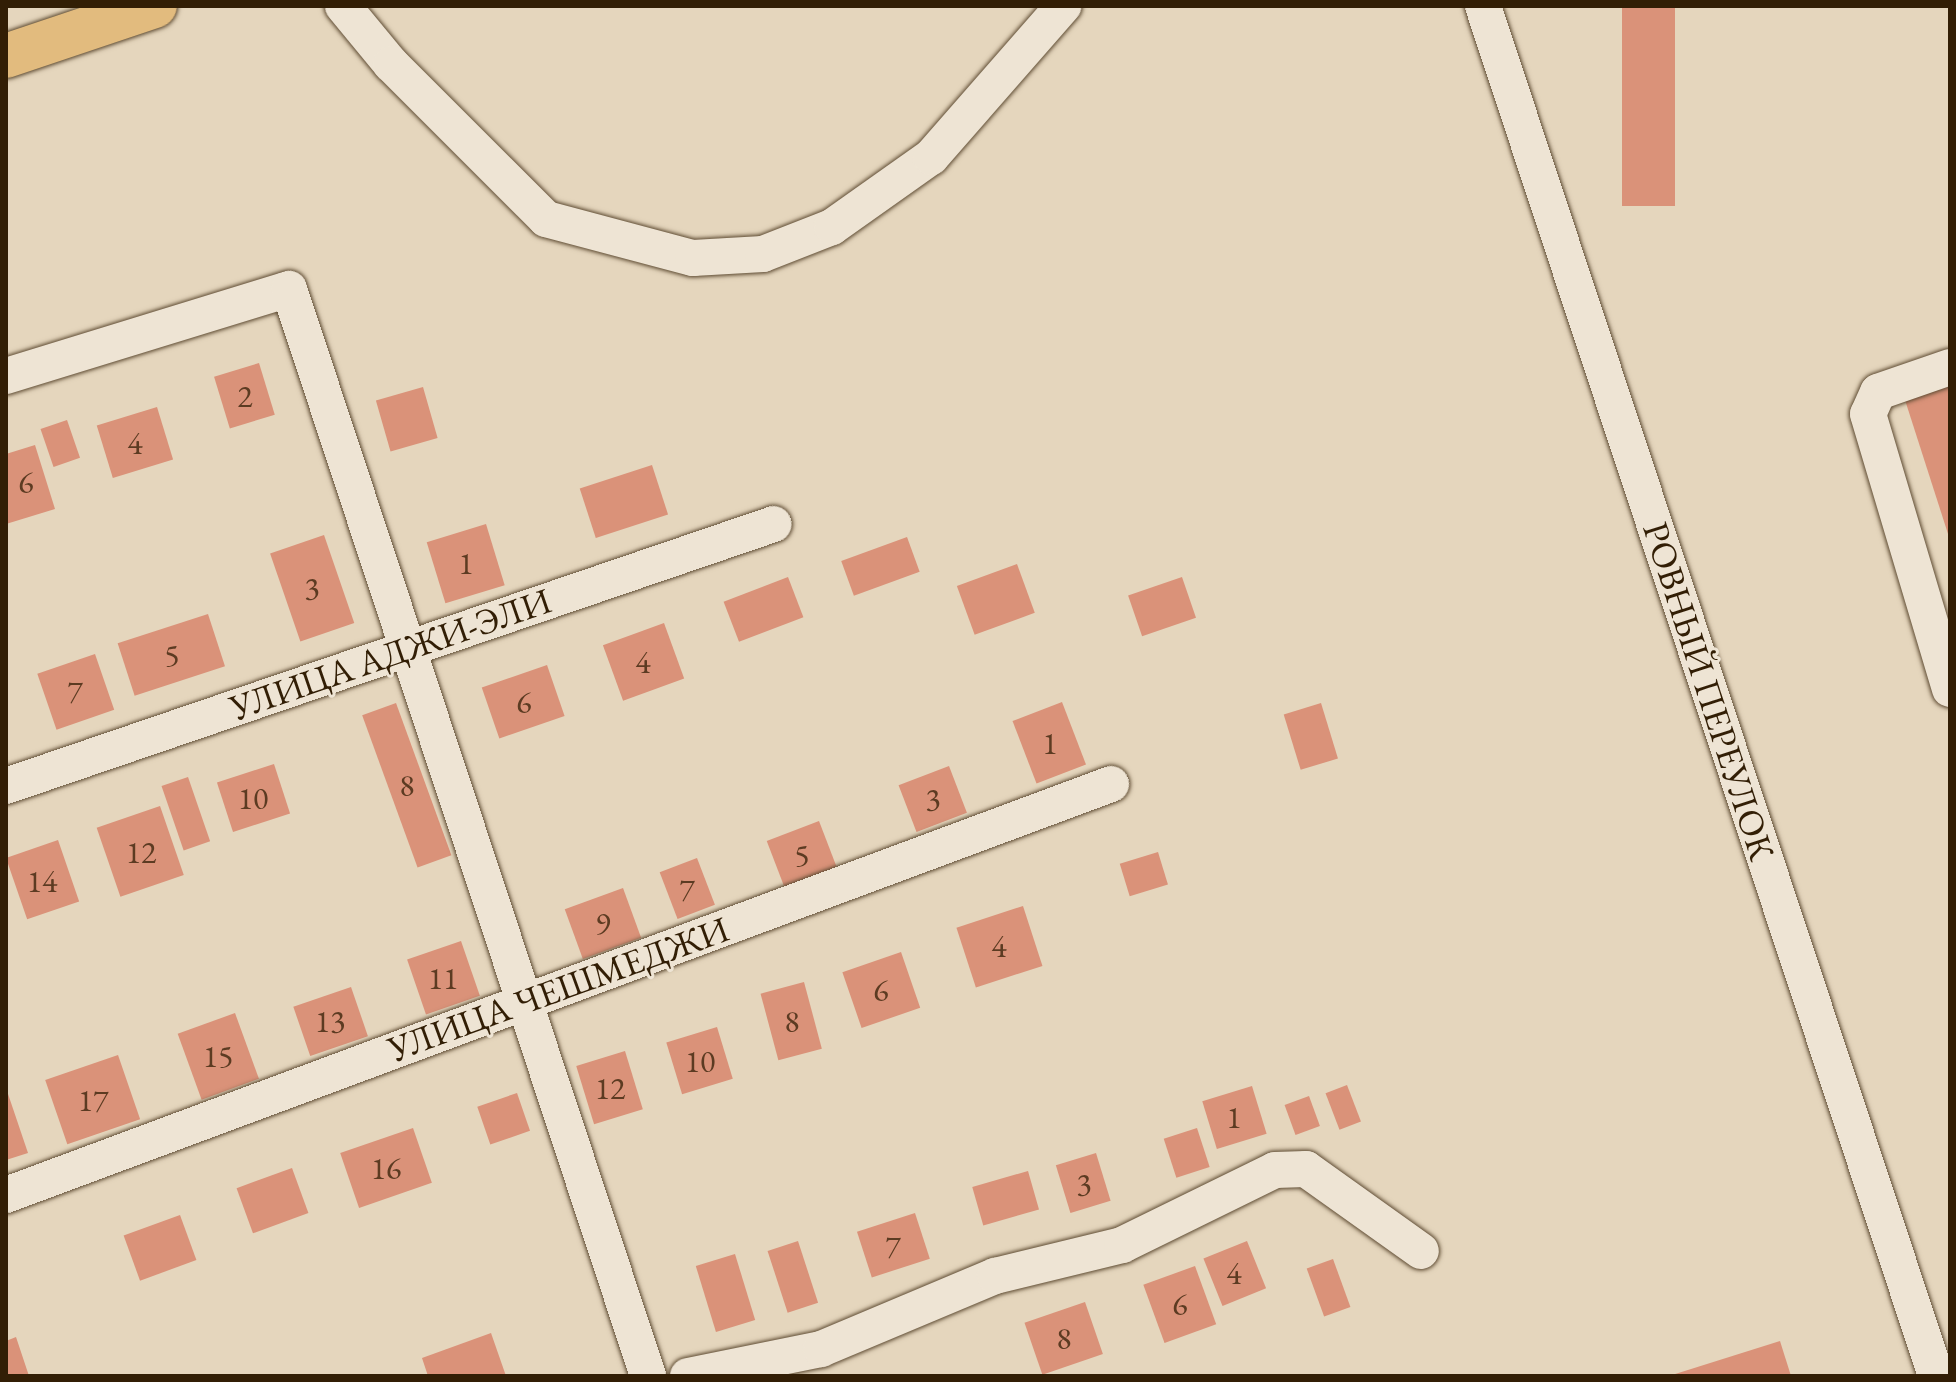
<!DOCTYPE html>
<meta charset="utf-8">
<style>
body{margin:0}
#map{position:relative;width:1956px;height:1382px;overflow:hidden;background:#e5d6bd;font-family:"EB Garamond",serif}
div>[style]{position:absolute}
.building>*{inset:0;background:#da9279;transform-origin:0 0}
.roads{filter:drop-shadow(0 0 2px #5f4c33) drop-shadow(0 0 2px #5f4c33)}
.minor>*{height:36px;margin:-18px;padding:0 18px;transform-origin:18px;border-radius:18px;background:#eee4d4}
.major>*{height:44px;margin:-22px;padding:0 22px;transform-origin:22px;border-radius:22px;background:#e2bb7e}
span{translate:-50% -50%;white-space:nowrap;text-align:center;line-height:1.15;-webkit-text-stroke:6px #eee4d4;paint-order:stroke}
.number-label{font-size:32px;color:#5c3b22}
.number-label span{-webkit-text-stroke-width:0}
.street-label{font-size:36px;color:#321e05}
.frame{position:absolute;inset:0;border:8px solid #321e05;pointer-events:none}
</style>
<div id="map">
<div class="building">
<i style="left:1622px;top:6px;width:53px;height:200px"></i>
<i style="left:259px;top:363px;width:54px;height:47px;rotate:73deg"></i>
<i style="clip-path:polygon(1950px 386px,1950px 537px,1949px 537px,1905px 400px)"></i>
<i style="left:423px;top:387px;width:53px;height:49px;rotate:74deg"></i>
<i style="left:157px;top:407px;width:55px;height:63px;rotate:73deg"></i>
<i style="left:67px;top:420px;width:40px;height:28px;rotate:71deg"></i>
<i style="clip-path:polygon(35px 445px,55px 509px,6px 524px,6px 454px)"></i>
<i style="left:652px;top:465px;width:52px;height:76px;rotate:72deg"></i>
<i style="left:486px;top:524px;width:64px;height:62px;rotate:73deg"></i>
<i style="left:324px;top:535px;width:93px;height:57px;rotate:71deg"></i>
<i style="left:907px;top:537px;width:37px;height:70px;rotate:70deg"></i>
<i style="left:1017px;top:564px;width:52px;height:64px;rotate:70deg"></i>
<i style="left:788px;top:577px;width:43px;height:69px;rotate:69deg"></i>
<i style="left:1182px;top:577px;width:43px;height:57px;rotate:71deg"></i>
<i style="left:208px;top:614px;width:55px;height:95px;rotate:72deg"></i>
<i style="left:664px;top:623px;width:59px;height:65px;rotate:70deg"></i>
<i style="left:95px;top:654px;width:59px;height:61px;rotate:71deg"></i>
<i style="left:547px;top:665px;width:54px;height:69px;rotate:71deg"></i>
<i style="left:1062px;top:702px;width:67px;height:53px;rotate:69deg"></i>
<i style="left:396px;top:703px;width:162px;height:36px;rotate:70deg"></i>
<i style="left:1321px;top:703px;width:58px;height:39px;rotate:73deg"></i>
<i style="left:274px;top:764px;width:52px;height:60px;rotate:72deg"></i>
<i style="left:949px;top:766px;width:50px;height:54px;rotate:69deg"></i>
<i style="left:188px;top:777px;width:68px;height:28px;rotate:71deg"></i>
<i style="left:160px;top:806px;width:73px;height:67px;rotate:71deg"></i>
<i style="left:819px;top:821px;width:53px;height:56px;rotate:69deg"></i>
<i style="left:58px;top:840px;width:65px;height:55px;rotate:71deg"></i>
<i style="left:1158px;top:852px;width:34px;height:40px;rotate:73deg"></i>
<i style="left:697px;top:858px;width:50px;height:40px;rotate:69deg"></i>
<i style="left:623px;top:888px;width:53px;height:62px;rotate:70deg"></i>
<i style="left:1023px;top:906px;width:63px;height:70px;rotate:72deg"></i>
<i style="left:461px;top:941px;width:58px;height:57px;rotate:71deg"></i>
<i style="left:901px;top:952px;width:59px;height:62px;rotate:71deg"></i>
<i style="left:804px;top:982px;width:69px;height:45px;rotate:75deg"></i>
<i style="left:351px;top:987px;width:52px;height:61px;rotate:71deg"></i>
<i style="left:235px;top:1013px;width:70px;height:61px;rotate:70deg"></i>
<i style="left:717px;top:1027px;width:54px;height:53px;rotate:73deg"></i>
<i style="left:625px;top:1051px;width:61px;height:51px;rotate:73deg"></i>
<i style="left:118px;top:1055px;width:68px;height:77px;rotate:71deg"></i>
<i style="left:1347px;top:1085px;width:39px;height:23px;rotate:69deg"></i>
<i style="left:1252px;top:1086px;width:50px;height:52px;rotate:73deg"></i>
<i style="clip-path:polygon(6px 1088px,28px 1153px,6px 1160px)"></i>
<i style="left:517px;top:1093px;width:40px;height:42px;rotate:71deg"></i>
<i style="left:1309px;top:1096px;width:32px;height:26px;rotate:70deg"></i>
<i style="left:413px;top:1128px;width:58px;height:77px;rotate:71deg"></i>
<i style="left:1197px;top:1128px;width:41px;height:35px;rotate:72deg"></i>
<i style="left:1096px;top:1153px;width:50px;height:42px;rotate:73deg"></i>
<i style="left:292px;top:1168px;width:48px;height:59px;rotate:70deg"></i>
<i style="left:1028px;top:1171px;width:40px;height:58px;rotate:74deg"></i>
<i style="left:915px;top:1213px;width:48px;height:61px;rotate:72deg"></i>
<i style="left:180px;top:1215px;width:48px;height:60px;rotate:70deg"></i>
<i style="left:798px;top:1241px;width:65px;height:32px;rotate:72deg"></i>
<i style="left:1247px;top:1241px;width:51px;height:47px;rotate:68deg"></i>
<i style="left:735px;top:1254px;width:69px;height:41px;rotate:73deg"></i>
<i style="left:1333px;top:1259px;width:51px;height:28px;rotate:70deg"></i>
<i style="left:1195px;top:1266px;width:62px;height:55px;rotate:70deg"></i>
<i style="left:1085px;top:1302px;width:55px;height:64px;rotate:71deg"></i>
<i style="clip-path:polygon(491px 1333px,506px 1376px,428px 1376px,422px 1358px)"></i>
<i style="clip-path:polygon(16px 1337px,29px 1376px,6px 1376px,6px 1341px)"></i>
<i style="clip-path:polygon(1780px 1341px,1791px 1376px,1672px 1376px,1672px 1375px)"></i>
</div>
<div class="roads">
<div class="minor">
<i style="left:343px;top:6px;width:75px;rotate:50.4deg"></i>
<i style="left:391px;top:64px;width:219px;rotate:45deg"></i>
<i style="left:546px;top:219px;width:152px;rotate:14.9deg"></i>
<i style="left:693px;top:258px;width:70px;rotate:-3.3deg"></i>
<i style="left:763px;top:254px;width:74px;rotate:-21.4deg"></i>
<i style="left:832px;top:227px;width:121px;rotate:-35.3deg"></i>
<i style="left:931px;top:157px;width:201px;rotate:-48.8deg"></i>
<i style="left:1483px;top:6px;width:1443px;rotate:71.7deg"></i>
<i style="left:1950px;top:367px;width:76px;rotate:160.9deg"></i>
<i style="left:1878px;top:392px;width:24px;rotate:114deg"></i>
<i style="left:1868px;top:414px;width:287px;rotate:73.4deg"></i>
<i style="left:6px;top:376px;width:296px;rotate:-17.1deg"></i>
<i style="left:289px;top:289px;width:1145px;rotate:71.72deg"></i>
<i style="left:6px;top:786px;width:811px;rotate:-18.84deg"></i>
<i style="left:6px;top:1195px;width:1179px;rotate:-20.4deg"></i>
<i style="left:688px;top:1376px;width:136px;rotate:-11.5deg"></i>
<i style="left:821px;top:1349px;width:189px;rotate:-22.8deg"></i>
<i style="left:995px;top:1276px;width:131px;rotate:-13.7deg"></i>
<i style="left:1122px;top:1245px;width:170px;rotate:-26.1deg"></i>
<i style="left:1275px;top:1170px;width:31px;rotate:-2deg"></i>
<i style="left:1306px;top:1169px;width:141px;rotate:35.5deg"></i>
</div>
<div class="major">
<i style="left:6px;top:56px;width:157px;rotate:-18.6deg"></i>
</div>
</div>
<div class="number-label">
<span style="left:245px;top:396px">2</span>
<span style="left:135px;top:443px">4</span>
<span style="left:26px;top:482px">6</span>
<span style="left:466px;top:563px">1</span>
<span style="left:312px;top:588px">3</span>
<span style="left:172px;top:655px">5</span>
<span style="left:643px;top:662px">4</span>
<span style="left:75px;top:691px">7</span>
<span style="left:524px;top:702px">6</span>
<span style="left:1050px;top:743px">1</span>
<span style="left:407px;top:785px">8</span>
<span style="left:253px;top:798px">10</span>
<span style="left:933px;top:799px">3</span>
<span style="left:141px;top:852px">12</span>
<span style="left:802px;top:855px">5</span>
<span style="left:42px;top:881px">14</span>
<span style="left:687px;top:889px">7</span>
<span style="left:603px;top:923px">9</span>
<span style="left:999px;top:946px">4</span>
<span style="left:443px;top:978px">11</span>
<span style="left:881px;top:990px">6</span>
<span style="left:330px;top:1021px">13</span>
<span style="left:792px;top:1021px">8</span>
<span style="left:218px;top:1056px">15</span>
<span style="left:700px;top:1061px">10</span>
<span style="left:610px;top:1088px">12</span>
<span style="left:93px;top:1100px">17</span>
<span style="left:1234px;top:1117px">1</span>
<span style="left:386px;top:1168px">16</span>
<span style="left:1084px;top:1184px">3</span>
<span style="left:893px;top:1246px">7</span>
<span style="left:1234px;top:1273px">4</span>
<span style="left:1180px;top:1304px">6</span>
<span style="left:1064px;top:1338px">8</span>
</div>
<div class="street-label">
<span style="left:390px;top:654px;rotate:-19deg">УЛИЦА АДЖИ-ЭЛИ</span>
<span style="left:1709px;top:691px;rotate:72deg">РОВНЫЙ ПЕРЕУЛОК</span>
<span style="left:558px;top:989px;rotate:-20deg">УЛИЦА ЧЕШМЕДЖИ</span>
</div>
<div class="frame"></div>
</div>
